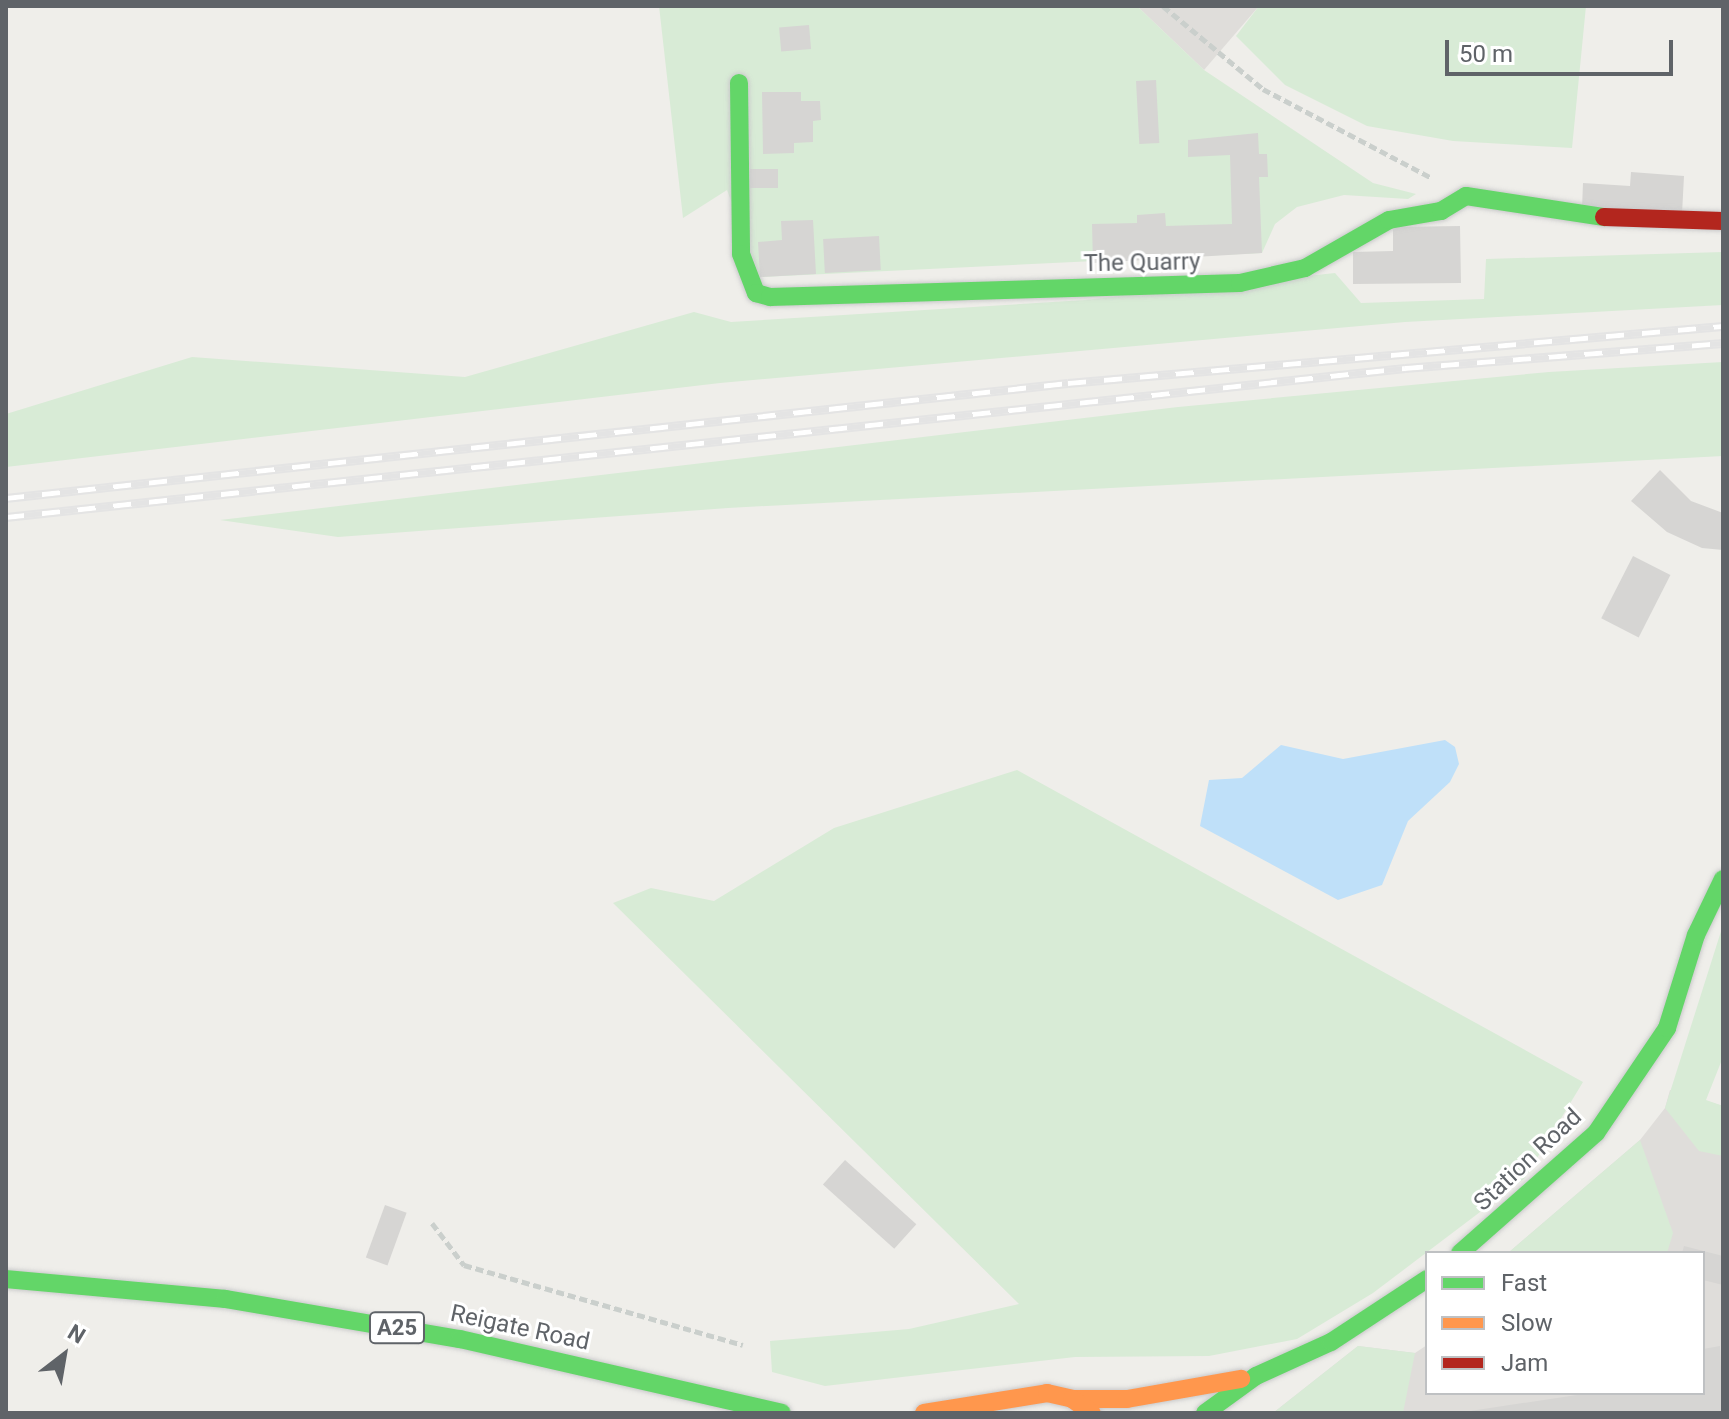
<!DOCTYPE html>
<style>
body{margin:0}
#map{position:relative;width:1729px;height:1419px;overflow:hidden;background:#efeeea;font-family:Roboto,sans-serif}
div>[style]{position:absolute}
.industrial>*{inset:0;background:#dfddda}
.green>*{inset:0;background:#d8ebd6}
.water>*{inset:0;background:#bfe0f9}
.building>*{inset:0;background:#d6d5d3;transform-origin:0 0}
.path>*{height:5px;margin-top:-2.5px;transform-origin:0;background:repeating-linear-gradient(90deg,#cacfcc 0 8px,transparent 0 12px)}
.roads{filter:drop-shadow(0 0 2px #cacacb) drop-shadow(0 0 2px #cacacb)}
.fast>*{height:18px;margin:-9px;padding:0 9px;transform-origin:9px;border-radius:9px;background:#63d668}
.slow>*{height:18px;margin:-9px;padding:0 9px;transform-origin:9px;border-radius:9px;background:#ff974d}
.jam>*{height:18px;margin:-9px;padding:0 9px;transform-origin:9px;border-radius:9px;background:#b3261e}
.rail>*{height:9px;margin-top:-4.5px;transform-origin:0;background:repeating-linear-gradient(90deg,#fff 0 18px,#e4e4e4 0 36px);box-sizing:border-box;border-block:2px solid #e4e4e4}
span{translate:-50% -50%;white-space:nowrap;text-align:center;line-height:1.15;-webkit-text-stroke:6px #fff;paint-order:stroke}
.shield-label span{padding:2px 6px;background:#fff;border:2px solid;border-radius:6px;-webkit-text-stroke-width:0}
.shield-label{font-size:22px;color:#5f6368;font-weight:700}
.street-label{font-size:24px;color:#5f6368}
.frame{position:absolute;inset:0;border:8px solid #5f6368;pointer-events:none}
.legend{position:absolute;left:1425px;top:1251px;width:280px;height:144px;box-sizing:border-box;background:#fff;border:2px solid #bfc1c3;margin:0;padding:10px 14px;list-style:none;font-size:24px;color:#5f6368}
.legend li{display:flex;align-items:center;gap:16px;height:40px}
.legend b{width:40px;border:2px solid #bfc1c3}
.north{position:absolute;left:24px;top:1315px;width:80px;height:80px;-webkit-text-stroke:6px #fff;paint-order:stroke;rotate:31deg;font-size:22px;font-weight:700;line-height:32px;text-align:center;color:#5f6368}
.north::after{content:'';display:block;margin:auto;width:28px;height:36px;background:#5f6368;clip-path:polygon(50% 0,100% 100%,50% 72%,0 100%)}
.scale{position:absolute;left:1445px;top:40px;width:228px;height:36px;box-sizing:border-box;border:4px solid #5f6368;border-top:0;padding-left:10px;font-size:24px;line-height:28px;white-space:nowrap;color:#5f6368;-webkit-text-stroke:6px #fff;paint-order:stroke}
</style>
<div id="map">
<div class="industrial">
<i style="clip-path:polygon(1137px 6px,1259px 6px,1204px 70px)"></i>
<i style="clip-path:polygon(1670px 1090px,1723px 1106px,1723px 1413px,1273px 1413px,1358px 1346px,1415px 1353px,1427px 1345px,1427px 1393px,1703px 1393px,1703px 1253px,1508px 1253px,1640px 1140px,1665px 1108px)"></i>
</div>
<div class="green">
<i style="clip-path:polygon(659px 6px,1137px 6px,1204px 70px,1373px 183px,1416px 194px,1408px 199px,1344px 195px,1297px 207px,1275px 224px,1262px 253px,760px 277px,727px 190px,683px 218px)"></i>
<i style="clip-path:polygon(1259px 6px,1586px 6px,1572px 148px,1453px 141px,1367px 126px,1285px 85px,1236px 36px)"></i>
<i style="clip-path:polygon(1723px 252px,1723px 305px,1405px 322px,720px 383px,6px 467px,6px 414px,192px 357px,465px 377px,694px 312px,731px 322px,1085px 300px,1335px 273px,1361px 303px,1484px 299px,1486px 259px)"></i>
<i style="clip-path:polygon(1723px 362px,1723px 456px,728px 508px,338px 537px,220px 520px,1178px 407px,1549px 372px)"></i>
<i style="clip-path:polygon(1017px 770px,1583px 1082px,1525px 1178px,1373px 1293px,1297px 1339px,1209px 1356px,1075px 1357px,825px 1386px,772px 1372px,770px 1341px,909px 1329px,1019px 1304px,613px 903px,651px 888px,714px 901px,834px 828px)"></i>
<i style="clip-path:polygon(1723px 925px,1723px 1057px,1706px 1100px,1723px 1106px,1723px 1156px,1699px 1151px,1665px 1108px)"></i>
<i style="clip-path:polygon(1640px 1140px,1673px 1233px,1667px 1253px,1508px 1253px)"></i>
<i style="clip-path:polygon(1358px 1346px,1415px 1353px,1403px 1413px,1273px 1413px)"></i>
</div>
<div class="water">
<i style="clip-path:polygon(1445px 740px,1455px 747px,1459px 764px,1450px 782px,1408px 821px,1382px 885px,1338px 900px,1200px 826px,1209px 780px,1242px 778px,1281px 745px,1343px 759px)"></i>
</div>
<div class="building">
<i style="left:809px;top:25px;width:24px;height:30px;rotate:85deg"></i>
<i style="left:1156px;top:80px;width:63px;height:20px;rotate:87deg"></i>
<i style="clip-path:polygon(762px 92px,801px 92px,801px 101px,820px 101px,821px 120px,813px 121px,813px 142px,794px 143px,794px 153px,763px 154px)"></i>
<i style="clip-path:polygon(1258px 133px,1259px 154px,1267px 154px,1268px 177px,1259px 177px,1262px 253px,1093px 263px,1092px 224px,1137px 223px,1137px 215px,1165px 213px,1166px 226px,1232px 224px,1230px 155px,1188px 157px,1188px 140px)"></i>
<i style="left:750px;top:169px;width:28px;height:19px"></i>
<i style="clip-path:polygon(1631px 172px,1684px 176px,1682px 214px,1582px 208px,1583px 183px,1630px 186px)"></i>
<i style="clip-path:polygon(813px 220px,816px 274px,760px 277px,758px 242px,782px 240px,781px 221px)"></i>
<i style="clip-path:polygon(1460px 226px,1461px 283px,1353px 284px,1353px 252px,1393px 251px,1393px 227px)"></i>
<i style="left:879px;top:236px;width:34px;height:56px;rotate:87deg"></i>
<i style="clip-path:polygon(1660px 470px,1691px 501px,1723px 513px,1723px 550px,1702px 548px,1667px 532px,1631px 501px)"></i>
<i style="left:1633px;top:556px;width:42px;height:70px;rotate:27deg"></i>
<i style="left:845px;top:1160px;width:96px;height:33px;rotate:42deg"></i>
<i style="left:385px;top:1205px;width:23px;height:56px;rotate:20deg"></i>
<i style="clip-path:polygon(1684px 1246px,1723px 1256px,1723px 1285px,1703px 1280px,1703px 1253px,1682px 1253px)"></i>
<i style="clip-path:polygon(1720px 1346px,1723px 1413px,1457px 1413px,1590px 1393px,1703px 1393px,1703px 1349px)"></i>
</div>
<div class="path">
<i style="left:1163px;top:6px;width:130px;rotate:39.7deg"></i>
<i style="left:1263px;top:89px;width:189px;rotate:27.8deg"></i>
<i style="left:432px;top:1223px;width:53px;rotate:52.7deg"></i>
<i style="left:464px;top:1265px;width:290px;rotate:16deg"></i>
</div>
<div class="roads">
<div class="fast">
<i style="left:739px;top:83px;width:171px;rotate:89.3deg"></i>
<i style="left:741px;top:254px;width:42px;rotate:69deg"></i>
<i style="left:756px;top:293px;width:15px;rotate:16deg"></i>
<i style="left:770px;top:297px;width:470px;rotate:-1.7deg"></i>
<i style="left:1240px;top:283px;width:67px;rotate:-13deg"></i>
<i style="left:1305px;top:268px;width:97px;rotate:-29.7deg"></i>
<i style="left:1389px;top:220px;width:53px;rotate:-9.8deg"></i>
<i style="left:1441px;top:211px;width:29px;rotate:-31deg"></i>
<i style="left:1466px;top:196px;width:140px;rotate:8.7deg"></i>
<i style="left:1460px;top:1253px;width:181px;rotate:-41.4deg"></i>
<i style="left:1596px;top:1133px;width:127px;rotate:-55.9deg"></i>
<i style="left:1667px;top:1028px;width:97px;rotate:-72.7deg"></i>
<i style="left:1696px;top:935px;width:62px;rotate:-64.3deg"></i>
<i style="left:6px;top:1279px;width:220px;rotate:5.2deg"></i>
<i style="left:225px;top:1299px;width:238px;rotate:9.7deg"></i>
<i style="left:460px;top:1339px;width:330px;rotate:12.9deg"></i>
<i style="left:1205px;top:1413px;width:63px;rotate:-36deg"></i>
<i style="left:1256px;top:1376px;width:82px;rotate:-24.4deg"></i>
<i style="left:1331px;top:1342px;width:115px;rotate:-33.3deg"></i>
</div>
<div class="slow">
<i style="left:1072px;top:1399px;width:55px"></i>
<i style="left:1127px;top:1399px;width:116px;rotate:-10deg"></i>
<i style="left:924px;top:1413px;width:125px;rotate:-9.2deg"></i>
<i style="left:1047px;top:1393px;width:26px;rotate:13deg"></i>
<i style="left:1072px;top:1399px;width:24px;rotate:35deg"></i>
</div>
<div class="jam">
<i style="left:1604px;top:217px;width:119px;rotate:1.9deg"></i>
</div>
</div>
<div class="rail">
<i style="left:6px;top:498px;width:1068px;rotate:-6.18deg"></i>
<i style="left:1068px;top:383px;width:657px;rotate:-4.97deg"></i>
<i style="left:6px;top:517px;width:1407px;rotate:-6.08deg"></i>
<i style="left:1405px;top:368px;width:319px;rotate:-4.5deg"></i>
</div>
<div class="shield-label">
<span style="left:397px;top:1328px">A25</span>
</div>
<div class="street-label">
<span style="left:1142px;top:263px;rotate:-1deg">The Quarry</span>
<span style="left:1528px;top:1160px;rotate:-43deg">Station Road</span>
<span style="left:520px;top:1328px;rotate:12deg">Reigate Road</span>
</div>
<div class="frame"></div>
<ul class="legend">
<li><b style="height:10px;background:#63d668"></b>Fast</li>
<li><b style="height:10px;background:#ff974d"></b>Slow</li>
<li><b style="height:10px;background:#b3261e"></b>Jam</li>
</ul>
<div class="north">N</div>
<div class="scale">50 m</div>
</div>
